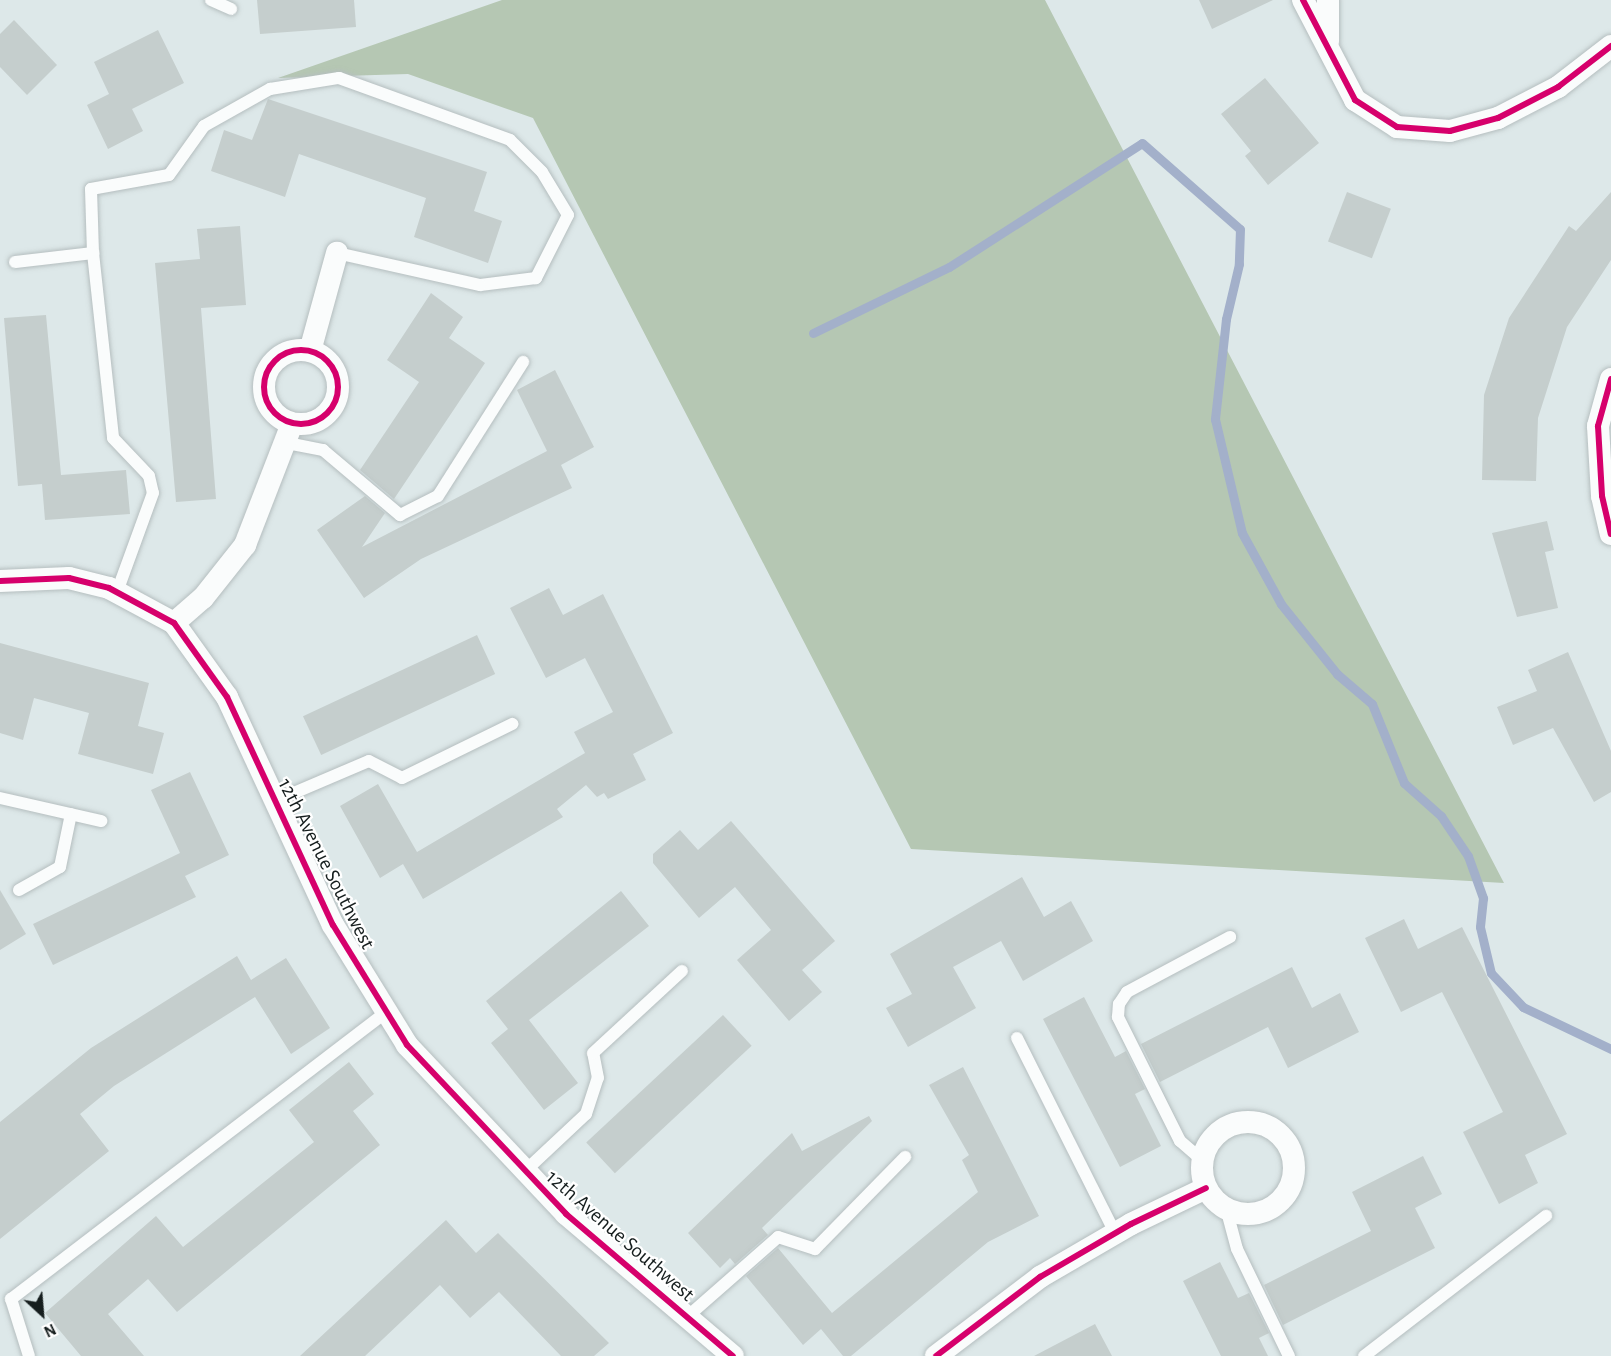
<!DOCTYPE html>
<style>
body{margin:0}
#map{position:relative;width:1611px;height:1356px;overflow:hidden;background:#dde8e9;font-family:"Alegreya Sans",sans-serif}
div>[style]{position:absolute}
.forest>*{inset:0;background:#b5c7b3}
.stream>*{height:9px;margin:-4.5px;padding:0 4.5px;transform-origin:4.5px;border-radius:4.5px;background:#a3b0ca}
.building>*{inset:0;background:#c5cecd;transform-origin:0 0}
.roads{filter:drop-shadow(0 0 2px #b5bebf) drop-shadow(0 0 2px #b5bebf)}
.lane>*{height:12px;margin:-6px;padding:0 6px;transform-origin:6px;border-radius:6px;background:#fafcfc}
.street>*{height:22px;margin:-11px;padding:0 11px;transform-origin:11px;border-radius:11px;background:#fafcfc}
.street>.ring{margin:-11px;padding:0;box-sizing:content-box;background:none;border:22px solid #fafcfc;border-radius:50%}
.cycleway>*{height:6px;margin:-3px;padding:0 3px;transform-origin:3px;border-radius:3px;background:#d6006c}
.cycleway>.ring{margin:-3px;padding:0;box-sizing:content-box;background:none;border:6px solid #d6006c;border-radius:50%}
span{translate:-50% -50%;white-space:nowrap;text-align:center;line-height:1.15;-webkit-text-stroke:4.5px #fff;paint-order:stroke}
.street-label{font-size:21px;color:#161e1e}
.north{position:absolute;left:12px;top:1284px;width:60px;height:60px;-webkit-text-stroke:4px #fff;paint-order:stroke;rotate:154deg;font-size:16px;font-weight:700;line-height:24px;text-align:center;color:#161e1e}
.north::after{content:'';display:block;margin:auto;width:21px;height:27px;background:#161e1e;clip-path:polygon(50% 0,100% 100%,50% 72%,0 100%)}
</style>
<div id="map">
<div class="forest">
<i style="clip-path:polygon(502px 0,1045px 0,1504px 883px,911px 849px,533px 118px,408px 74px,278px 78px)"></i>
</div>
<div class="stream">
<i style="left:813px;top:333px;width:151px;rotate:-25.9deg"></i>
<i style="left:949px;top:267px;width:229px;rotate:-32.7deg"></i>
<i style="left:1142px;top:143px;width:130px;rotate:41.3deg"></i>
<i style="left:1240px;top:229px;width:35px;rotate:92deg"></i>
<i style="left:1239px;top:264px;width:57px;rotate:103.3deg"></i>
<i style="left:1226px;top:319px;width:101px;rotate:96.3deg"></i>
<i style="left:1215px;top:419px;width:117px;rotate:76.7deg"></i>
<i style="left:1242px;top:533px;width:81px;rotate:61.2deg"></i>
<i style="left:1281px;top:604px;width:90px;rotate:51.3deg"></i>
<i style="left:1337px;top:674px;width:46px;rotate:40.6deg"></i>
<i style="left:1372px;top:704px;width:85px;rotate:67.9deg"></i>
<i style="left:1404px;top:783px;width:50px;rotate:41.7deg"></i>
<i style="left:1441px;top:816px;width:48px;rotate:56deg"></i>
<i style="left:1468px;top:856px;width:45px;rotate:70.3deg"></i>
<i style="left:1483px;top:898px;width:29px;rotate:96deg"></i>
<i style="left:1480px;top:927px;width:47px;rotate:76.6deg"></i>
<i style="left:1491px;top:973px;width:47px;rotate:46.7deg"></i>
<i style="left:1523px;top:1007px;width:98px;rotate:25.5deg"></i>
</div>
<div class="building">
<i style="clip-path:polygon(257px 0,354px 0,356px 27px,260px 34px)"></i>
<i style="clip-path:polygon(1199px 0,1273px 0,1212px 29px)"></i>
<i style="clip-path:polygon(14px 20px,57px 65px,27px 95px,0 67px,0 34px)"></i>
<i style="clip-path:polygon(158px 30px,184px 83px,132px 109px,143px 131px,108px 149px,87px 105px,109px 94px,94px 62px)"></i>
<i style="clip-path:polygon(1265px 78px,1319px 143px,1268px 185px,1245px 156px,1251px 151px,1221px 114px)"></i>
<i style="clip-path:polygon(268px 99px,487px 172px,474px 211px,502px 221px,488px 263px,414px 237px,426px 198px,299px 154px,285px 197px,211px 171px,224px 130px,252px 140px)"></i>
<i style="left:1347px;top:192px;width:47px;height:53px;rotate:21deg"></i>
<i style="clip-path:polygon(1611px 192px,1611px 260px,1567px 327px,1538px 418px,1536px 481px,1482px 480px,1484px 395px,1509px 318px,1569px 226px,1576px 231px)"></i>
<i style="clip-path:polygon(240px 226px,246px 305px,201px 308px,216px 499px,176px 502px,155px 263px,200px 259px,197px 229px)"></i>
<i style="clip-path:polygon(431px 293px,463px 317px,449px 338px,485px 363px,394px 499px,360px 470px,419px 382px,387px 360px)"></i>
<i style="clip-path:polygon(46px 315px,61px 475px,126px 470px,130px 514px,45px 520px,42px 484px,18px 486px,4px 318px)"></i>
<i style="clip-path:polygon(555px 370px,594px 447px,561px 465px,572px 488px,421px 559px,364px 598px,317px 530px,365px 496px,385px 513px,362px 547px,547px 451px,517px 390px)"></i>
<i style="clip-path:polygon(1547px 521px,1554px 550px,1545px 552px,1558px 608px,1517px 617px,1492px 533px)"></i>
<i style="clip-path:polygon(549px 588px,563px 615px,603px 594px,673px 733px,633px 754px,646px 780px,608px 799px,604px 793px,597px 797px,586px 785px,557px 809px,563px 817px,423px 899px,403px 864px,380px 878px,340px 806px,378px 784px,417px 852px,585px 753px,574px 732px,613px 712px,585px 658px,546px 678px,510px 608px)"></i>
<i style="left:477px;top:635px;width:43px;height:192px;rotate:65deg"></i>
<i style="clip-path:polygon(0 643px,149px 683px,138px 726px,164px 733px,153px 774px,78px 754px,89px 713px,34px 698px,23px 740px,0 733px)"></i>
<i style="clip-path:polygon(1568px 652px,1611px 751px,1611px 792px,1594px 802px,1553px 728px,1513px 745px,1497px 707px,1537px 691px,1528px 670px)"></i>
<i style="clip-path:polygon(190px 772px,229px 855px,185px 876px,196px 897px,53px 965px,33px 924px,180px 853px,151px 790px)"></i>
<i style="clip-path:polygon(731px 821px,835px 941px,802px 970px,822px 992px,789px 1021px,737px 960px,771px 930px,735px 887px,699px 918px,653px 863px,653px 854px,680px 830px,698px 850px)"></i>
<i style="clip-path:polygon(1022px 877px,1044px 917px,1071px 901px,1093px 941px,1023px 981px,1001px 941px,953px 967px,976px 1008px,908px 1047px,886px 1008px,912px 994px,890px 954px)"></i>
<i style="clip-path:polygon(0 890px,26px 934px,0 950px)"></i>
<i style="clip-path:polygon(621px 891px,649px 926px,529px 1020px,578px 1083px,544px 1110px,491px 1043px,508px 1029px,486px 1001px)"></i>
<i style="clip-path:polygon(1404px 919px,1418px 949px,1462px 927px,1567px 1134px,1525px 1155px,1538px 1183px,1499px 1204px,1463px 1132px,1503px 1112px,1442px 992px,1401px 1012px,1365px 938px)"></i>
<i style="clip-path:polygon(237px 956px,251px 980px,286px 958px,330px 1028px,291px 1054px,255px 997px,114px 1086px,80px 1114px,109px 1151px,0 1239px,0 1122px,91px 1048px)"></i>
<i style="clip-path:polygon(1292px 967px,1312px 1008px,1340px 993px,1359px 1032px,1288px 1068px,1268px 1027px,1160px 1082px,1141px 1044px)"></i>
<i style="clip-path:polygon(1084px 997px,1115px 1057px,1126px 1051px,1145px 1089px,1135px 1094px,1161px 1146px,1120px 1167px,1043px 1019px)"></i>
<i style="left:723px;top:1015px;width:42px;height:187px;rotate:47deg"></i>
<i style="clip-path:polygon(349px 1062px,374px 1094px,353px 1111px,380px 1145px,177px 1312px,148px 1279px,108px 1314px,144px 1356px,81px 1356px,45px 1313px,156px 1216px,183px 1247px,314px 1142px,289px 1110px)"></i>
<i style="clip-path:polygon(963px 1067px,1039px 1216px,988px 1242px,851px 1356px,843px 1356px,821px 1329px,803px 1345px,746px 1276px,778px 1248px,832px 1313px,978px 1192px,962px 1160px,969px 1155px,929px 1085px)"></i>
<i style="clip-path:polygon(869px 1116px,872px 1121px,762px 1228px,768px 1235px,735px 1264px,730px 1258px,720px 1268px,688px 1233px,792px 1133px,802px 1151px)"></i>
<i style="clip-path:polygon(1423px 1156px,1442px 1194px,1415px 1208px,1435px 1248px,1283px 1325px,1264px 1285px,1371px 1231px,1352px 1192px)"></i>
<i style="clip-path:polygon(446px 1220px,476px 1253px,498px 1233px,609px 1343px,594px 1356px,561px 1356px,499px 1292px,470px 1318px,440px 1285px,365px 1356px,300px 1356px)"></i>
<i style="clip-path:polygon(1220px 1262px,1238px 1298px,1249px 1293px,1269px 1333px,1259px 1338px,1268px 1356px,1221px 1356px,1183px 1281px)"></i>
<i style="clip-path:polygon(1095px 1324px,1112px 1356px,1034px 1356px)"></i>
</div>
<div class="roads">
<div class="lane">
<i style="left:211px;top:0;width:22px;rotate:24deg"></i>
<i style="left:93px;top:253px;width:64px;rotate:-91.8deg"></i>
<i style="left:91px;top:189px;width:79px;rotate:-10.2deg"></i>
<i style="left:169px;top:175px;width:60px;rotate:-54.5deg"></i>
<i style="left:204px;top:126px;width:76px;rotate:-29.3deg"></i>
<i style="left:270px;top:89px;width:70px;rotate:-9.1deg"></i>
<i style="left:339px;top:78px;width:182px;rotate:19.9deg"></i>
<i style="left:510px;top:140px;width:45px;rotate:45deg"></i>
<i style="left:542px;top:172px;width:50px;rotate:58.8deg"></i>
<i style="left:568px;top:215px;width:71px;rotate:116.9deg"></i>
<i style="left:536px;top:278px;width:56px;rotate:172.9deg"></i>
<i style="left:480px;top:285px;width:147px;rotate:-167.4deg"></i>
<i style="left:15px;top:262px;width:79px;rotate:-6.6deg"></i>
<i style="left:93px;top:253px;width:186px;rotate:83.8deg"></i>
<i style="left:113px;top:438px;width:52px;rotate:46.5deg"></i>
<i style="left:149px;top:476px;width:17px;rotate:77deg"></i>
<i style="left:153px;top:493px;width:105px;rotate:110deg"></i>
<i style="left:287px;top:443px;width:37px;rotate:11deg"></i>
<i style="left:323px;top:450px;width:101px;rotate:40.2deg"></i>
<i style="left:400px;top:515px;width:42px;rotate:-26.6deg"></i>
<i style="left:438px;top:496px;width:159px;rotate:-57.6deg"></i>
<i style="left:0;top:798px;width:104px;rotate:12.8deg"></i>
<i style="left:275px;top:801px;width:102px;rotate:-23.1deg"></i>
<i style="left:369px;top:761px;width:37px;rotate:27deg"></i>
<i style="left:402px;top:778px;width:123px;rotate:-26.1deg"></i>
<i style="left:19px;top:890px;width:47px;rotate:-29.3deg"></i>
<i style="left:60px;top:867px;width:54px;rotate:-78.3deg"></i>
<i style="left:1017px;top:1038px;width:218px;rotate:63.3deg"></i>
<i style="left:1202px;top:1160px;width:29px;rotate:-139deg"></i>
<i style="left:1180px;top:1141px;width:139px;rotate:-116.6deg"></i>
<i style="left:1118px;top:1017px;width:13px;rotate:-86deg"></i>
<i style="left:1119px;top:1004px;width:14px;rotate:-56deg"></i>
<i style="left:1127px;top:992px;width:117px;rotate:-28.1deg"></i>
<i style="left:524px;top:1172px;width:85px;rotate:-43.1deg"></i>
<i style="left:586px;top:1114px;width:38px;rotate:-72deg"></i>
<i style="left:598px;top:1078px;width:25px;rotate:-101deg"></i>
<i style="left:593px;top:1053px;width:121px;rotate:-42.7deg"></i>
<i style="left:1226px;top:1208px;width:42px;rotate:75deg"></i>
<i style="left:1237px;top:1249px;width:119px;rotate:64.1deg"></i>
<i style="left:687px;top:1317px;width:121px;rotate:-41.3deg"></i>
<i style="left:778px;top:1237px;width:39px;rotate:18deg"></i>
<i style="left:815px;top:1249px;width:129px;rotate:-45.6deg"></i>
<i style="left:29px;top:1356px;width:60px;rotate:-107.5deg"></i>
<i style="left:11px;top:1299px;width:473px;rotate:-37.4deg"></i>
<i style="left:1364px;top:1356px;width:230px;rotate:-37.6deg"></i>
</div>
<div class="street">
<i style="left:1303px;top:0;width:113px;rotate:62.5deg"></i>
<i style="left:1355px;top:100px;width:50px;rotate:32.7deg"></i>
<i style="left:1397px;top:127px;width:53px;rotate:4.3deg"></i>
<i style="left:1450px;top:131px;width:50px;rotate:-15.2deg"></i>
<i style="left:1498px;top:118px;width:68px;rotate:-27.3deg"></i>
<i style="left:1558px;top:87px;width:67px;rotate:-37.7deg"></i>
<i style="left:1328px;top:41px;width:41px;rotate:-90deg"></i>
<i class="ring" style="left:264px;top:350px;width:52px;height:52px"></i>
<i style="left:310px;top:351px;width:102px;rotate:-74.6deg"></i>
<i style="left:1611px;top:379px;width:49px;rotate:105.5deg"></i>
<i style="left:1598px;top:426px;width:70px;rotate:86.7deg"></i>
<i style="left:1602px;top:496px;width:39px;rotate:77deg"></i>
<i style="left:0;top:581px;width:69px;rotate:-2.5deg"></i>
<i style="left:69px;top:578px;width:41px;rotate:14deg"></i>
<i style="left:109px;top:588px;width:74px;rotate:28.3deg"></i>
<i style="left:174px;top:623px;width:91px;rotate:54.4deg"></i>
<i style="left:227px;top:697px;width:251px;rotate:65.1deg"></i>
<i style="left:333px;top:925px;width:141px;rotate:58.3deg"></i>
<i style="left:407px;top:1045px;width:232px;rotate:46.7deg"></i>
<i style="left:566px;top:1214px;width:219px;rotate:40.4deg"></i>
<i style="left:174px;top:623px;width:38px;rotate:-41deg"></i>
<i style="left:203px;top:598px;width:68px;rotate:-51.6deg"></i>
<i style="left:245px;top:545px;width:130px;rotate:-68.8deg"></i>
<i class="ring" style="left:1202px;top:1122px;width:70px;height:70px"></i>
<i style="left:936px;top:1356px;width:131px;rotate:-37.2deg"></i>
<i style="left:1040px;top:1277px;width:105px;rotate:-30.2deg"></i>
<i style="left:1131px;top:1224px;width:83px;rotate:-25.6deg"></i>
</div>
</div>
<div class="cycleway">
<i style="left:1303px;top:0;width:113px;rotate:62.5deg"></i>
<i style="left:1355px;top:100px;width:50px;rotate:32.7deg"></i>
<i style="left:1397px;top:127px;width:53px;rotate:4.3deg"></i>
<i style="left:1450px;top:131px;width:50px;rotate:-15.2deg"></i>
<i style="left:1498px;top:118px;width:68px;rotate:-27.3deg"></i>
<i style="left:1558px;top:87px;width:67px;rotate:-37.7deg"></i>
<i class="ring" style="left:264px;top:350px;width:68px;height:68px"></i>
<i style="left:1611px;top:379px;width:49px;rotate:105.5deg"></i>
<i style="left:1598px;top:426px;width:70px;rotate:86.7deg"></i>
<i style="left:1602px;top:496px;width:39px;rotate:77deg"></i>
<i style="left:0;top:581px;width:69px;rotate:-2.5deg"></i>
<i style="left:69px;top:578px;width:41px;rotate:14deg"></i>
<i style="left:109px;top:588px;width:74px;rotate:28.3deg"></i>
<i style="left:174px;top:623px;width:91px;rotate:54.4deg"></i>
<i style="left:227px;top:697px;width:251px;rotate:65.1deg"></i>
<i style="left:333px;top:925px;width:141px;rotate:58.3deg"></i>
<i style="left:407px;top:1045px;width:232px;rotate:46.7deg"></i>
<i style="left:566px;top:1214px;width:219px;rotate:40.4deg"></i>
<i style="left:936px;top:1356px;width:131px;rotate:-37.2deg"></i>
<i style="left:1040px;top:1277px;width:105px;rotate:-30.2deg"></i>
<i style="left:1131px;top:1224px;width:83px;rotate:-25.6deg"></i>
</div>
<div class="street-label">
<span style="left:326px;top:864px;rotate:63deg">12th Avenue Southwest</span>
<span style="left:620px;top:1236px;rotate:41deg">12th Avenue Southwest</span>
</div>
<div class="north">N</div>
</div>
